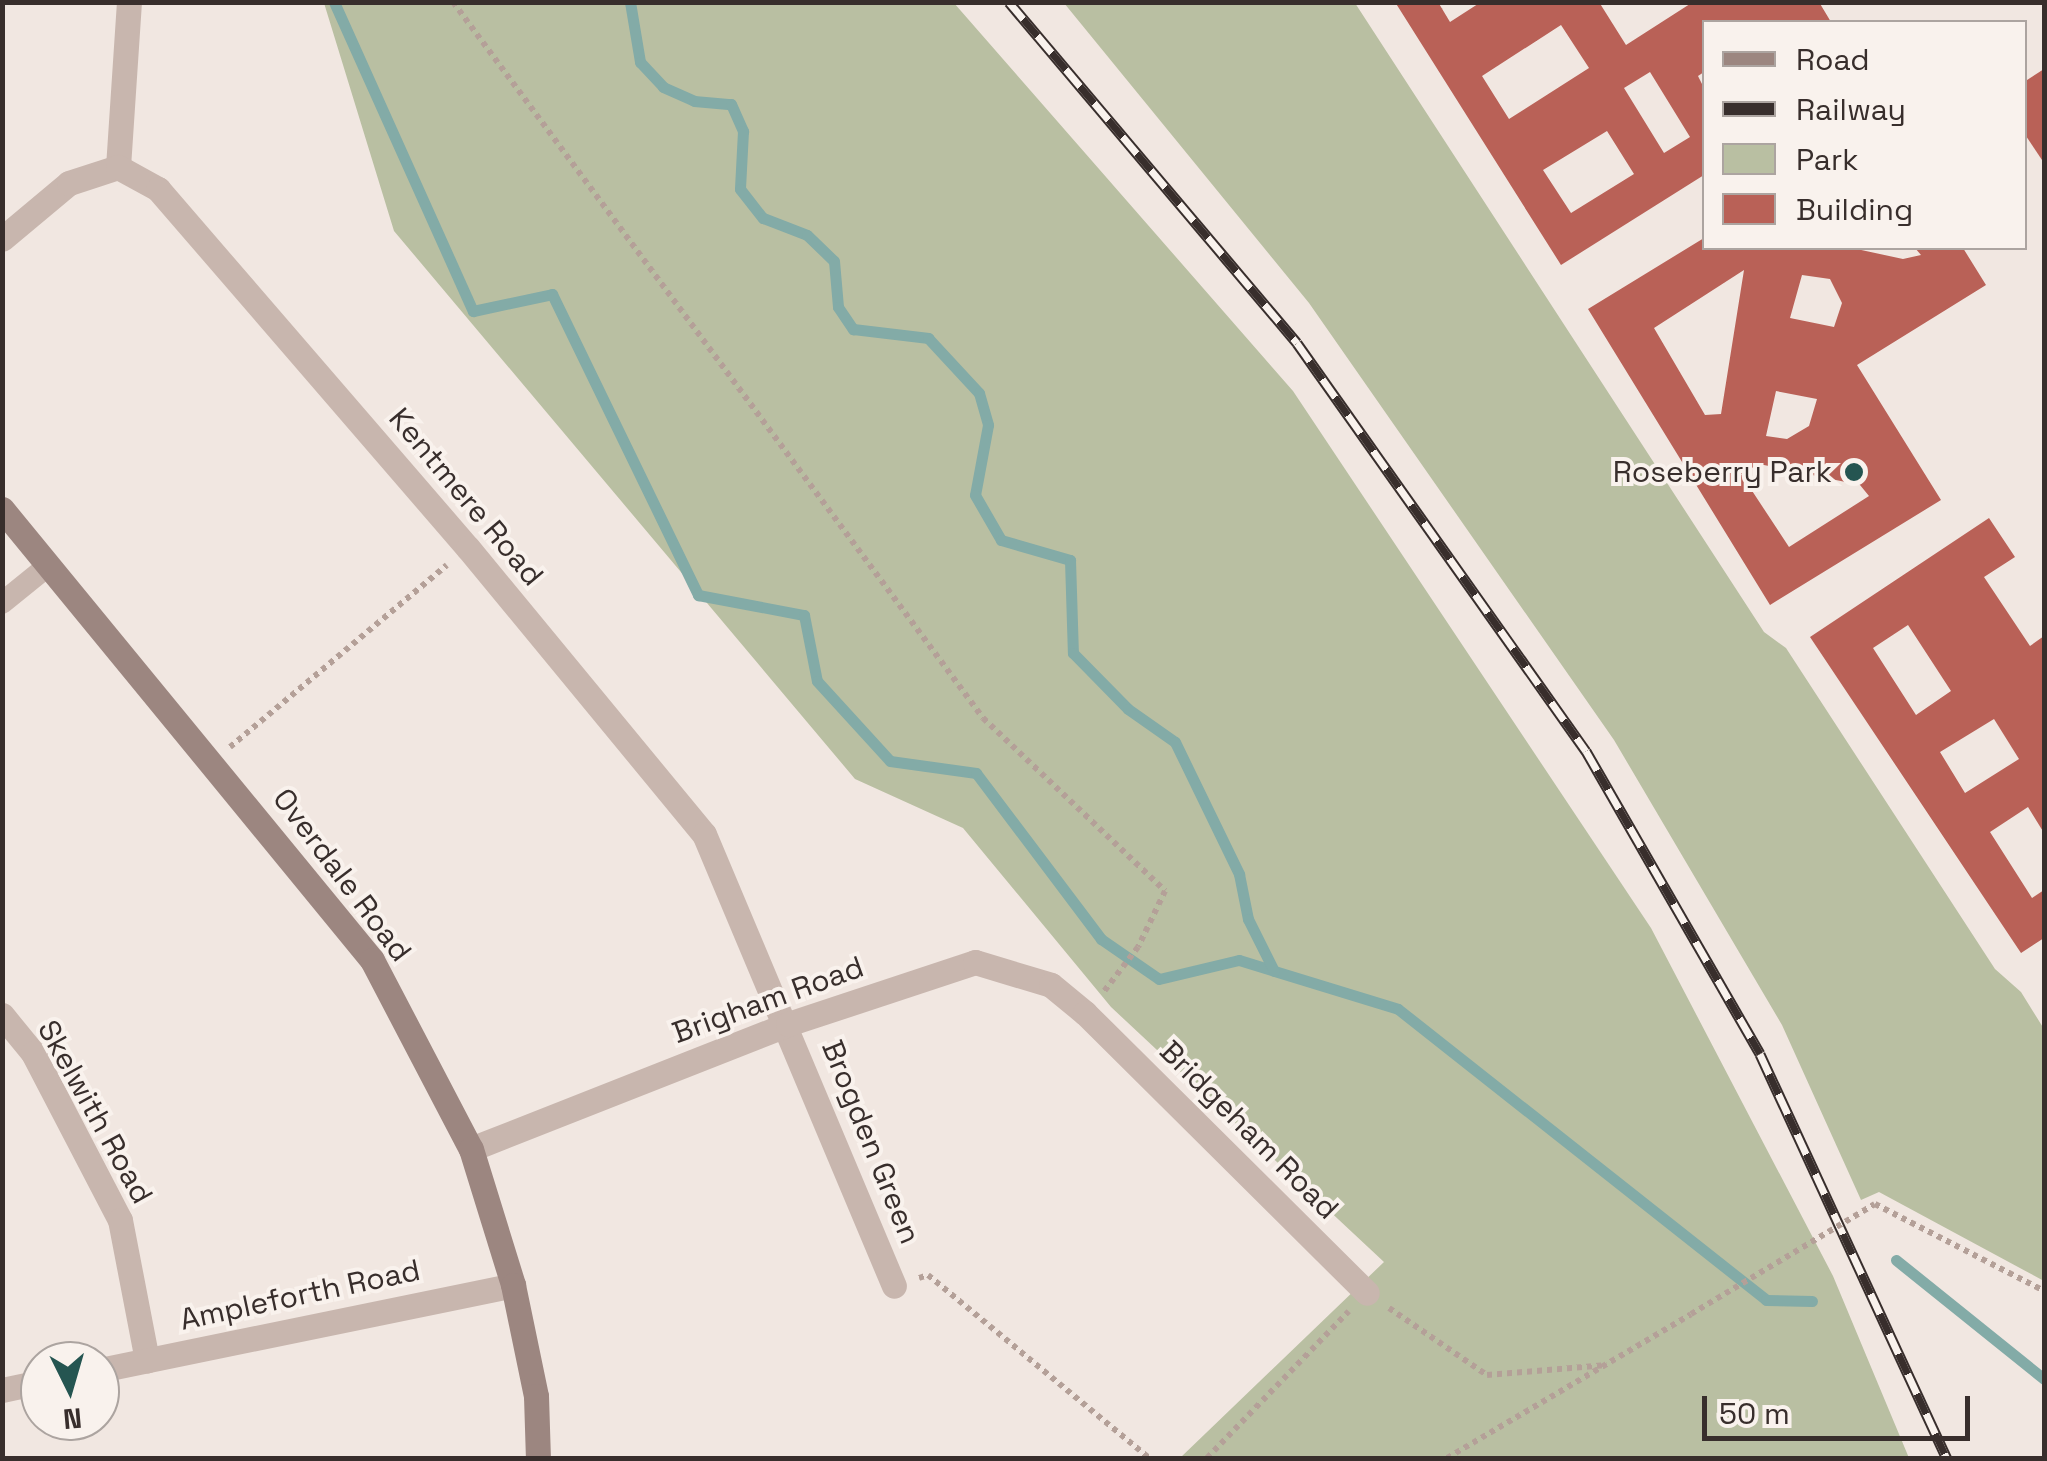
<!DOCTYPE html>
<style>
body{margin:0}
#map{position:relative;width:2047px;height:1461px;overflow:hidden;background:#f1e7e1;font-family:"Space Grotesk",sans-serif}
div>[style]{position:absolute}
.green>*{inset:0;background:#b9bfa2}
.stream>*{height:11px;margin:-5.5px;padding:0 5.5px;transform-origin:5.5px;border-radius:5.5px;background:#83aba7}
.building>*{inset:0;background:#b96157}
.path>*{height:6px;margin-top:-3px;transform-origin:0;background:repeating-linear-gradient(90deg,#b4a098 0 5px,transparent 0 10px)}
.lane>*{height:22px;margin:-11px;padding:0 11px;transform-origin:11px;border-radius:11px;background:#c8b6ae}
.street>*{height:25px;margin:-12.5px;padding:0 12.5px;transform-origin:12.5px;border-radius:12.5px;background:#c8b6ae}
.secondary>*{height:25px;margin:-12.5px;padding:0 12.5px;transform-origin:12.5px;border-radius:12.5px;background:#9c8680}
.rail>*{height:11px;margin-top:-5.5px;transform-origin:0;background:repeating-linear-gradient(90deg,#f9f2ed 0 22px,#382e2c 0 44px);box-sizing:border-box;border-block:2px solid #382e2c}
.path-bridge>*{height:6px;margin-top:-3px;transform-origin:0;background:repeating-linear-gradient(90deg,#b4a098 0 5px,transparent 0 10px)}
.dots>*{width:28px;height:28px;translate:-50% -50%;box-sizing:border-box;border:5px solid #f9f2ed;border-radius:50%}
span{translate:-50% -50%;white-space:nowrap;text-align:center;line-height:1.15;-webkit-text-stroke:8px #f9f2ed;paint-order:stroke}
.poi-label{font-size:30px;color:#382e2c}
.right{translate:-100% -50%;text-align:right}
.street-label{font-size:30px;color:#382e2c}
.frame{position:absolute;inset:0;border:5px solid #382e2c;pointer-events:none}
.legend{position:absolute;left:1702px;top:20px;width:325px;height:230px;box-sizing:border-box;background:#f9f2ed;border:2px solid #aca4a0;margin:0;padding:12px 18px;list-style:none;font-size:30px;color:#382e2c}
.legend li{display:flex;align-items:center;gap:20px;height:50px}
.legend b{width:50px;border:2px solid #aca4a0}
.north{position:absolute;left:20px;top:1341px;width:100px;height:100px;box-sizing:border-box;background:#f9f2ed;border:2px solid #aca4a0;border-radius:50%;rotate:175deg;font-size:28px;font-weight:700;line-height:40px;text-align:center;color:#382e2c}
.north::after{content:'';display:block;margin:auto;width:35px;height:45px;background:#255551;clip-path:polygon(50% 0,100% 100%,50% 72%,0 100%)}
.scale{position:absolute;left:1702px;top:1396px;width:268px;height:45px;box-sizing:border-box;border:5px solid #382e2c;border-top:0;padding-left:12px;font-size:30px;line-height:35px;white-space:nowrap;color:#382e2c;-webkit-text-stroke:8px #f9f2ed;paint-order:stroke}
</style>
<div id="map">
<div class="green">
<i style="clip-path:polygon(324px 3px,954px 3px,1293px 391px,1651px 928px,1833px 1276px,1909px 1458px,1180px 1458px,1384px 1262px,1111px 1007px,963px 828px,855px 779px,394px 231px)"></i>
<i style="clip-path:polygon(1064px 3px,1355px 3px,1764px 632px,1786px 648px,1995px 969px,2021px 992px,2044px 1029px,2044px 1281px,1879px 1192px,1861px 1200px,1782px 1025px,1614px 740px,1309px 303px)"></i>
</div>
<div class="stream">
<i style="left:334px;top:2px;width:339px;rotate:65.8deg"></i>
<i style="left:473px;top:311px;width:81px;rotate:-12.1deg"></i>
<i style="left:552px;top:294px;width:335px;rotate:64.1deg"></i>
<i style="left:698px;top:595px;width:108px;rotate:10.7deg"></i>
<i style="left:804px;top:615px;width:67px;rotate:78.9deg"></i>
<i style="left:817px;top:681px;width:108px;rotate:47.6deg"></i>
<i style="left:890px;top:761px;width:87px;rotate:7.9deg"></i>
<i style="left:976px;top:773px;width:208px;rotate:53deg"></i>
<i style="left:1101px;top:939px;width:70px;rotate:34.6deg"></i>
<i style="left:1159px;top:979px;width:82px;rotate:-13.4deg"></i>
<i style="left:1239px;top:960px;width:166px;rotate:17.1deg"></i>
<i style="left:1398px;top:1009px;width:469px;rotate:38.3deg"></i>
<i style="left:1766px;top:1300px;width:46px;rotate:1.2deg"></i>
<i style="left:630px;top:2px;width:61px;rotate:80.5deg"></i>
<i style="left:640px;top:62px;width:34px;rotate:47deg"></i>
<i style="left:663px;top:87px;width:34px;rotate:24deg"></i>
<i style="left:694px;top:101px;width:37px;rotate:5deg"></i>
<i style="left:731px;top:104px;width:30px;rotate:66deg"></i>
<i style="left:743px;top:131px;width:58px;rotate:93deg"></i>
<i style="left:740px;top:189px;width:37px;rotate:52deg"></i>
<i style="left:763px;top:218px;width:47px;rotate:21.1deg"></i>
<i style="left:807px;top:235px;width:37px;rotate:44deg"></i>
<i style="left:834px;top:261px;width:46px;rotate:85deg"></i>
<i style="left:838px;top:307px;width:27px;rotate:56deg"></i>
<i style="left:853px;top:329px;width:76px;rotate:6.8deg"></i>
<i style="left:928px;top:338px;width:75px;rotate:47.2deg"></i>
<i style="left:979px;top:393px;width:33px;rotate:74deg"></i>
<i style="left:988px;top:425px;width:71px;rotate:100.5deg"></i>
<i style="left:975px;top:495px;width:52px;rotate:60deg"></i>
<i style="left:1001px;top:540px;width:72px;rotate:16.2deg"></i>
<i style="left:1070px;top:560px;width:93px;rotate:88.2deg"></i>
<i style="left:1073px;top:653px;width:78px;rotate:45.5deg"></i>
<i style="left:1128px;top:709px;width:57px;rotate:35.1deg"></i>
<i style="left:1175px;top:742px;width:147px;rotate:64.1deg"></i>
<i style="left:1239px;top:874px;width:46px;rotate:78.7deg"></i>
<i style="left:1248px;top:919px;width:58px;rotate:63.4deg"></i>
<i style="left:1896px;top:1260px;width:190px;rotate:38.8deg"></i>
</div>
<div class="building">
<i style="clip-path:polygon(evenodd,1395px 2px,1438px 2px,1450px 22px,1481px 2px,1599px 2px,1626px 45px,1693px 2px,1819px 2px,1831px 22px,1704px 22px,1704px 72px,1698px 76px,1704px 88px,1704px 175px,1561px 265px,1395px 2px,1561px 25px,1589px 68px,1509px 119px,1482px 76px,1561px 25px,1395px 2px,1650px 72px,1690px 137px,1664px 153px,1624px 88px,1650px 72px,1395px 2px,1607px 131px,1634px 174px,1571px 213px,1543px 170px,1607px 131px)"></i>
<i style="clip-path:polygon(2044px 69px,2044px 163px,2024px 133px,2024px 82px)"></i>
<i style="clip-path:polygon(evenodd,1704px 238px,1704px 248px,1852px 248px,1903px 259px,1921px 255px,1915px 248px,1963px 248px,1986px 285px,1857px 365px,1941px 500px,1770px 605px,1588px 309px,1704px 238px,1744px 270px,1721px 414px,1705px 415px,1654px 328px,1744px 270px,1704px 238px,1802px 275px,1830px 279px,1842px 303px,1834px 327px,1790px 318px,1802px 275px,1704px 238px,1776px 391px,1817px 399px,1809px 426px,1787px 439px,1766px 436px,1776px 391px,1704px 238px,1759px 464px,1860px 485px,1869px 496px,1789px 547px,1741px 474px,1759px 464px)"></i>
<i style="clip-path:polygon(evenodd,1989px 518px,2015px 557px,1984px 577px,2030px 646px,2044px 636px,2044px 833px,2028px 807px,1990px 832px,2032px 898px,2044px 890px,2044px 938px,2021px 953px,1810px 637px,1989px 518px,1908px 625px,1951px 691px,1916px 715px,1873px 648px,1908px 625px,1989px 518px,1994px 719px,2019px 759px,1965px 793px,1940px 752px,1994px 719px)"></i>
</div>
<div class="path">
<i style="left:453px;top:2px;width:891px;rotate:53.49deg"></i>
<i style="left:983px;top:718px;width:251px;rotate:43.5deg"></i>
<i style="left:1165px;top:891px;width:62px;rotate:115.7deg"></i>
<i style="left:1138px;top:947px;width:59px;rotate:127.5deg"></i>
<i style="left:230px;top:747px;width:283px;rotate:-40deg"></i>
<i style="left:919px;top:1278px;width:9px;rotate:-18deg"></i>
<i style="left:928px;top:1275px;width:287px;rotate:39.6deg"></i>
<i style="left:1389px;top:1308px;width:119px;rotate:34.4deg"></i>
<i style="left:1487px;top:1375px;width:120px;rotate:-4.8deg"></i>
<i style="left:1207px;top:1458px;width:204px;rotate:-46deg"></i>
<i style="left:1447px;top:1458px;width:283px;rotate:-30.5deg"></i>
</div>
<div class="lane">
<i style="left:2px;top:603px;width:60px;rotate:-39deg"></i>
</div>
<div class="street">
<i style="left:118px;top:167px;width:165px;rotate:-86.2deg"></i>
<i style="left:2px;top:239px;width:87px;rotate:-39.9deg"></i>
<i style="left:69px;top:183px;width:52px;rotate:-18.1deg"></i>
<i style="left:118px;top:167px;width:46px;rotate:28.8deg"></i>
<i style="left:158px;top:189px;width:474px;rotate:49.2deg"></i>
<i style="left:468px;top:548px;width:371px;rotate:50.5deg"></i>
<i style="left:704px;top:834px;width:490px;rotate:67.2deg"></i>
<i style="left:2px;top:1015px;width:49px;rotate:50.8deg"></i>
<i style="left:33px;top:1053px;width:188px;rotate:62.5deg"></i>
<i style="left:120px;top:1220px;width:143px;rotate:79.1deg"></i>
<i style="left:471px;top:1149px;width:341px;rotate:-21.5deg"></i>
<i style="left:788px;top:1024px;width:197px;rotate:-18.3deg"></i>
<i style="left:975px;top:962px;width:79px;rotate:16.8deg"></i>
<i style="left:1051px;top:985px;width:44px;rotate:39.5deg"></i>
<i style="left:1085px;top:1013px;width:397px;rotate:44.8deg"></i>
<i style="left:100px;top:1370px;width:422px;rotate:-11.6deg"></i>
<i style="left:2px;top:1390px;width:39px;rotate:-12deg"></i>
</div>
<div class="secondary">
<i style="left:2px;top:509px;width:583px;rotate:50.63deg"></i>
<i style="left:372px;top:960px;width:213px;rotate:62.4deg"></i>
<i style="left:471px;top:1149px;width:142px;rotate:72.8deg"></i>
<i style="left:513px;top:1285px;width:113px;rotate:78.3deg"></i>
<i style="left:536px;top:1396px;width:62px;rotate:88.2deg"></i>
</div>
<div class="rail">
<i style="left:1009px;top:2px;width:446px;rotate:49.8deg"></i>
<i style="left:1297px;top:343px;width:500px;rotate:54.7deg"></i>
<i style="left:1586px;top:751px;width:349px;rotate:60.1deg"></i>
<i style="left:1760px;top:1054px;width:445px;rotate:65.2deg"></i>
</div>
<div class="path-bridge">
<i style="left:1691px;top:1314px;width:214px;rotate:-30.9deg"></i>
<i style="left:1875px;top:1204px;width:190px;rotate:27.2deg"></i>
</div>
<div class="dots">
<i style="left:1854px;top:472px;background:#255551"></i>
</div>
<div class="poi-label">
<span class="right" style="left:1832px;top:472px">Roseberry Park</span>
</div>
<div class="street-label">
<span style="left:466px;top:497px;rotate:50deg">Kentmere Road</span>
<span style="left:342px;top:875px;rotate:53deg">Overdale Road</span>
<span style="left:768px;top:1000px;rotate:-20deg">Brigham Road</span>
<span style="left:95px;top:1112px;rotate:61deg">Skelwith Road</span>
<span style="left:1249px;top:1130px;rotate:45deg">Bridgeham Road</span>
<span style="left:871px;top:1142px;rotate:68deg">Brogden Green</span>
<span style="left:300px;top:1295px;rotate:-12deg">Ampleforth Road</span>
</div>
<div class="frame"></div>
<ul class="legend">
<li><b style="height:12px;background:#9c8680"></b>Road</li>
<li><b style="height:12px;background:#382e2c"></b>Railway</li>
<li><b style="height:28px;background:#b9bfa2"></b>Park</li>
<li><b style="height:28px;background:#b96157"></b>Building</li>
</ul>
<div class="north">N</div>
<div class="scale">50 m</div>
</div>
